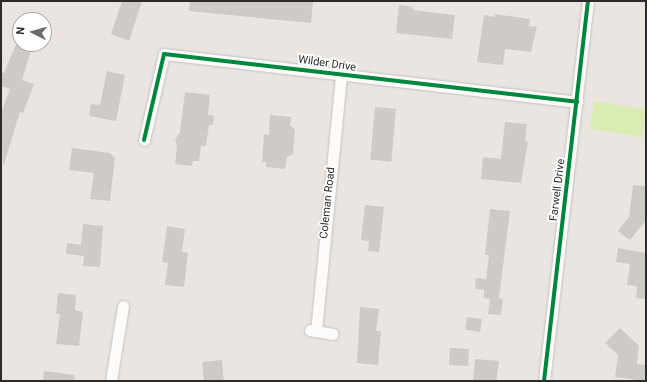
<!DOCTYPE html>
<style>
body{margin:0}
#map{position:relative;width:647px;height:382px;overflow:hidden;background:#eae5e0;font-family:Roboto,sans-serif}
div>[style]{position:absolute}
.pitch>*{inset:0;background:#daebb3;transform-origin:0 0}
.building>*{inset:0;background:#cecbc7;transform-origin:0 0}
.roads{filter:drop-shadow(0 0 1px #c3c1c2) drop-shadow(0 0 1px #c3c1c2)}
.street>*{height:11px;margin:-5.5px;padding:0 5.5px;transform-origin:5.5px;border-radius:5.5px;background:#fcfbfa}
.cycleway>*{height:4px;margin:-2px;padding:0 2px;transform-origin:2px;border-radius:2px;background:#00873e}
span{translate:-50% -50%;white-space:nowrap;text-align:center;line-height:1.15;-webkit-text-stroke:3.5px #fff;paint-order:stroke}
.street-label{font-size:11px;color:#2b2b2b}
.frame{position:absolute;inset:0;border:2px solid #2b2b2b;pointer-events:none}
.north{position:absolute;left:12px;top:12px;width:40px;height:40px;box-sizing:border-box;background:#fff;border:1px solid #aaa;border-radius:50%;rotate:276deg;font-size:11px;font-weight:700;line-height:16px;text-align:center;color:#2b2b2b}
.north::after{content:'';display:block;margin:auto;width:14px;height:18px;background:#6e6c6a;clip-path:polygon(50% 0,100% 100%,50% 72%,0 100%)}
</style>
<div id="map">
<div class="pitch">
<i style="left:594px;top:101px;width:53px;height:28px;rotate:9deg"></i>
</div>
<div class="building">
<i style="clip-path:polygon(122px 1px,142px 1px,129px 41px,111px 34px)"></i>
<i style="clip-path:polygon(190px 1px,313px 1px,311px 23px,189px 11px)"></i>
<i style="clip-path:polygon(399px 5px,413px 7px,413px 10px,455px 15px,452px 39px,396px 33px)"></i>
<i style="clip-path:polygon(495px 14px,530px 19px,529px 26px,537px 27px,531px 52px,505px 49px,503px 65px,477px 62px,484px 15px,495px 17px)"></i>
<i style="clip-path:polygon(16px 44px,33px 44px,22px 80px,34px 84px,23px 113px,20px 112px,3px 167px,1px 113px,10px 89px,1px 86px,1px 72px,4px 73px)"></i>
<i style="clip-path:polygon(107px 71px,125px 75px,116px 121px,89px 116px,91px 104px,100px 105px)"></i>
<i style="clip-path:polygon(185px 92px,210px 95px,208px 115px,214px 116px,213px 125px,209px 125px,206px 146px,201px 146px,199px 161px,193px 161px,192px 166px,175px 164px,177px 146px,175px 140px,180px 132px)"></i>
<i style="left:375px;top:107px;width:21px;height:53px;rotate:5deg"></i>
<i style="clip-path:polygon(270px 115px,291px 117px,290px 125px,295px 130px,293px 154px,287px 157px,285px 169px,266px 167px,266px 162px,262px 162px,264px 134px,269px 135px)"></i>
<i style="clip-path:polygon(505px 122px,527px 124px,525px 141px,528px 142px,521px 183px,481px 179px,483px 157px,501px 159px)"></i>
<i style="clip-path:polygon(72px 148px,110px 153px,115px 158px,110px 201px,90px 199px,94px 173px,69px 170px)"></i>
<i style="clip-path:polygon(633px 185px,646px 186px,646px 220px,630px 240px,618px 231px,629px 217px)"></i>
<i style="clip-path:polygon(365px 205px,384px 207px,379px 252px,368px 251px,369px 241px,361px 240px)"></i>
<i style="clip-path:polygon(490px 209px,510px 211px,499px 298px,503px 299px,501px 315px,488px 314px,490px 299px,484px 298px,484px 290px,475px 289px,476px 278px,486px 279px,489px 255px,485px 255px)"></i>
<i style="clip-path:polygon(83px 224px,103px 226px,100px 267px,83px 266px,84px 256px,66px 254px,67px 243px,81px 245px)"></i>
<i style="clip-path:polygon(167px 226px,185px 229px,182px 252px,188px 253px,184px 287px,165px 285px,168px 263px,162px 262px)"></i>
<i style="clip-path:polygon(618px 248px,646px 253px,646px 299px,636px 298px,637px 286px,627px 285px,630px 264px,616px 262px)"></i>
<i style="clip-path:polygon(58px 293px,76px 295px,75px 310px,83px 312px,79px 346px,56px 344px,60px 314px,56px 314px)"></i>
<i style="clip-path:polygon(360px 307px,379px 309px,376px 331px,381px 331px,378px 365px,357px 363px)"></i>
<i style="left:467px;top:317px;width:15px;height:13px;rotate:8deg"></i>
<i style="clip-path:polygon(620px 328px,639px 346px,637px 364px,646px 365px,645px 381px,615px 377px,618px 355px,605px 343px)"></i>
<i style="left:450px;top:348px;width:19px;height:17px;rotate:3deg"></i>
<i style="clip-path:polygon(475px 359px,499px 361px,496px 381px,473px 381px)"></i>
<i style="left:222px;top:360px;width:21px;height:20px;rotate:85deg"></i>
<i style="clip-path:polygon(44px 371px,75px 375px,74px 381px,43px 381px)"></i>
</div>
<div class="roads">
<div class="street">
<i style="left:144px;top:140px;width:88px;rotate:-76.9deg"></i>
<i style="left:164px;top:54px;width:416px;rotate:6.6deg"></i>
<i style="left:310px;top:330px;width:23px;rotate:10deg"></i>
<i style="left:316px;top:331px;width:257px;rotate:-84.4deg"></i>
<i style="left:111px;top:381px;width:76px;rotate:-80.9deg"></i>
<i style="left:544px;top:381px;width:383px;rotate:-83.4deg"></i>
</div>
</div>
<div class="cycleway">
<i style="left:144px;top:140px;width:88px;rotate:-76.9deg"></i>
<i style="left:164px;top:54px;width:416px;rotate:6.6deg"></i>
<i style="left:544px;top:381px;width:383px;rotate:-83.4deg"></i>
</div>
<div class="street-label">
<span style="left:327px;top:64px;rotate:8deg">Wilder Drive</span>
<span style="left:558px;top:190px;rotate:-83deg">Farwell Drive</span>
<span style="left:328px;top:203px;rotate:-84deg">Coleman Road</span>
</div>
<div class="frame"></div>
<div class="north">N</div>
</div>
